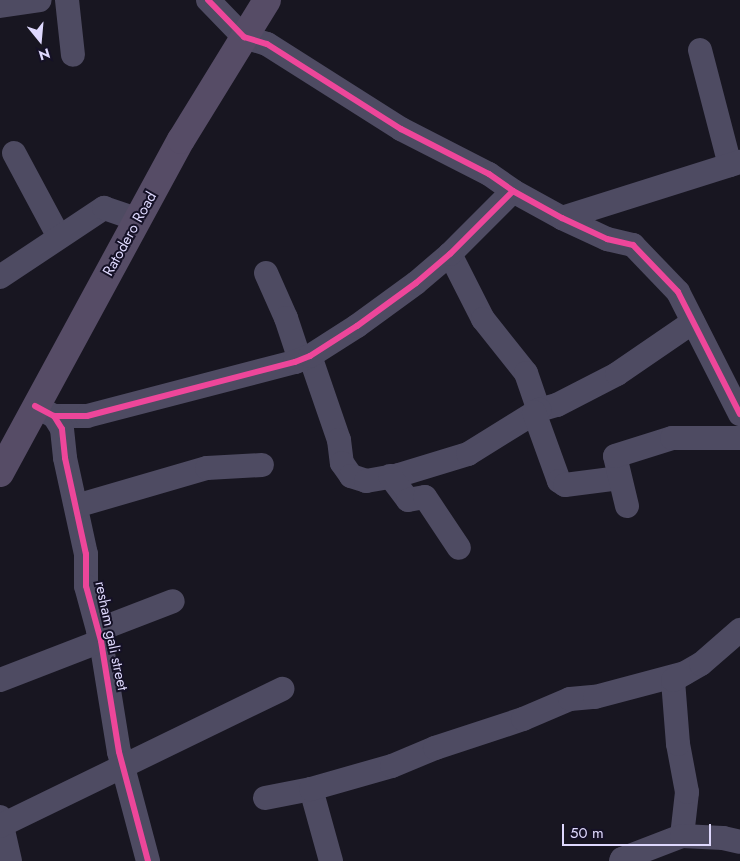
<!DOCTYPE html>
<style>
body{margin:0}
#map{position:relative;width:740px;height:861px;overflow:hidden;background:#181621;font-family:Jost,sans-serif}
div>[style]{position:absolute}
.minor>*{height:24px;margin:-12px;padding:0 12px;transform-origin:12px;border-radius:12px;background:#4e4b62}
.major>*{height:28px;margin:-14px;padding:0 14px;transform-origin:14px;border-radius:14px;background:#564c66}
.cycleway>*{height:6px;margin:-3px;padding:0 3px;transform-origin:3px;border-radius:3px;background:#ed469a}
span{translate:-50% -50%;white-space:nowrap;text-align:center;line-height:1.15;-webkit-text-stroke:4px #151126;paint-order:stroke}
.street-label{font-size:15px;color:#ded8fd}
.north{position:absolute;left:15px;top:15px;width:50px;height:50px;-webkit-text-stroke:4px #151126;paint-order:stroke;rotate:163deg;font-size:14px;font-weight:700;line-height:20px;text-align:center;color:#ded8fd}
.north::after{content:'';display:block;margin:auto;width:18px;height:22px;background:#ded8fd;clip-path:polygon(50% 0,100% 100%,50% 72%,0 100%)}
.scale{position:absolute;left:562px;top:824px;width:149px;height:22px;box-sizing:border-box;border:2px solid #ded8fd;border-top:0;padding-left:6px;font-size:15px;line-height:18px;white-space:nowrap;color:#ded8fd;-webkit-text-stroke:4px #151126;paint-order:stroke}
</style>
<div id="map">
<div class="minor">
<i style="left:67px;top:0;width:55px;rotate:83.8deg"></i>
<i style="left:208px;top:0;width:52px;rotate:45.8deg"></i>
<i style="left:244px;top:37px;width:24px;rotate:17deg"></i>
<i style="left:267px;top:44px;width:159px;rotate:32.4deg"></i>
<i style="left:401px;top:129px;width:99px;rotate:27.1deg"></i>
<i style="left:489px;top:174px;width:29px;rotate:35deg"></i>
<i style="left:513px;top:191px;width:56px;rotate:28.9deg"></i>
<i style="left:562px;top:218px;width:50px;rotate:25deg"></i>
<i style="left:607px;top:239px;width:27px;rotate:13deg"></i>
<i style="left:633px;top:245px;width:65px;rotate:46.2deg"></i>
<i style="left:678px;top:292px;width:137px;rotate:63.1deg"></i>
<i style="left:0;top:6px;width:40px;rotate:-8.5deg"></i>
<i style="left:700px;top:50px;width:119px;rotate:75.4deg"></i>
<i style="left:14px;top:153px;width:95px;rotate:61.8deg"></i>
<i style="left:562px;top:218px;width:187px;rotate:-17.5deg"></i>
<i style="left:450px;top:254px;width:73px;rotate:63.1deg"></i>
<i style="left:483px;top:319px;width:69px;rotate:51.5deg"></i>
<i style="left:526px;top:373px;width:39px;rotate:71deg"></i>
<i style="left:539px;top:410px;width:19px;rotate:-16deg"></i>
<i style="left:557px;top:405px;width:68px;rotate:-27.3deg"></i>
<i style="left:617px;top:374px;width:92px;rotate:-34.4deg"></i>
<i style="left:266px;top:273px;width:49px;rotate:66deg"></i>
<i style="left:286px;top:318px;width:44px;rotate:71.6deg"></i>
<i style="left:0;top:277px;width:125px;rotate:-33.6deg"></i>
<i style="left:104px;top:208px;width:36px;rotate:19deg"></i>
<i style="left:310px;top:356px;width:89px;rotate:71deg"></i>
<i style="left:339px;top:440px;width:23px;rotate:83deg"></i>
<i style="left:342px;top:463px;width:16px;rotate:55deg"></i>
<i style="left:351px;top:476px;width:16px;rotate:18deg"></i>
<i style="left:366px;top:481px;width:34px;rotate:-10deg"></i>
<i style="left:399px;top:475px;width:72px;rotate:-16.9deg"></i>
<i style="left:468px;top:454px;width:84px;rotate:-31.8deg"></i>
<i style="left:35px;top:406px;width:21px;rotate:28deg"></i>
<i style="left:54px;top:416px;width:33px"></i>
<i style="left:87px;top:416px;width:215px;rotate:-14.6deg"></i>
<i style="left:295px;top:362px;width:16px;rotate:-22deg"></i>
<i style="left:310px;top:356px;width:56px;rotate:-32.6deg"></i>
<i style="left:357px;top:326px;width:73px;rotate:-36.1deg"></i>
<i style="left:416px;top:283px;width:45px;rotate:-40.5deg"></i>
<i style="left:450px;top:254px;width:89px;rotate:-45deg"></i>
<i style="left:534px;top:412px;width:73px;rotate:70.1deg"></i>
<i style="left:559px;top:481px;width:7px;rotate:34deg"></i>
<i style="left:565px;top:485px;width:55px;rotate:-7.3deg"></i>
<i style="left:54px;top:416px;width:15px;rotate:58deg"></i>
<i style="left:62px;top:429px;width:29px;rotate:84deg"></i>
<i style="left:65px;top:458px;width:98px;rotate:77.7deg"></i>
<i style="left:86px;top:554px;width:32px;rotate:90deg"></i>
<i style="left:86px;top:586px;width:57px;rotate:74.7deg"></i>
<i style="left:101px;top:641px;width:112px;rotate:80.8deg"></i>
<i style="left:119px;top:752px;width:113px;rotate:75.1deg"></i>
<i style="left:390px;top:476px;width:30px;rotate:53deg"></i>
<i style="left:408px;top:500px;width:17px;rotate:-10deg"></i>
<i style="left:425px;top:497px;width:61px;rotate:56.3deg"></i>
<i style="left:76px;top:506px;width:136px;rotate:-16.2deg"></i>
<i style="left:207px;top:468px;width:55px;rotate:-3.1deg"></i>
<i style="left:627px;top:506px;width:51px;rotate:-103.5deg"></i>
<i style="left:615px;top:456px;width:60px;rotate:-17.5deg"></i>
<i style="left:672px;top:438px;width:68px"></i>
<i style="left:98px;top:630px;width:80px;rotate:-21.1deg"></i>
<i style="left:0;top:680px;width:108px;rotate:-21.1deg"></i>
<i style="left:311px;top:789px;width:75px;rotate:74.5deg"></i>
<i style="left:265px;top:798px;width:47px;rotate:-11.1deg"></i>
<i style="left:311px;top:789px;width:84px;rotate:-15.9deg"></i>
<i style="left:392px;top:766px;width:47px;rotate:-22.7deg"></i>
<i style="left:435px;top:748px;width:93px;rotate:-18.2deg"></i>
<i style="left:523px;top:719px;width:51px;rotate:-23.1deg"></i>
<i style="left:570px;top:699px;width:25px;rotate:-5deg"></i>
<i style="left:595px;top:697px;width:93px;rotate:-14.9deg"></i>
<i style="left:0;top:817px;width:45px;rotate:77.2deg"></i>
<i style="left:0;top:826px;width:314px;rotate:-25.9deg"></i>
<i style="left:682px;top:836px;width:44px;rotate:-83.5deg"></i>
<i style="left:687px;top:792px;width:49px;rotate:-100.6deg"></i>
<i style="left:678px;top:744px;width:64px;rotate:-94.5deg"></i>
<i style="left:673px;top:680px;width:32px;rotate:-30deg"></i>
<i style="left:701px;top:664px;width:52px;rotate:-41.1deg"></i>
<i style="left:621px;top:861px;width:2px;rotate:-63deg"></i>
<i style="left:622px;top:859px;width:64px;rotate:-21deg"></i>
<i style="left:682px;top:836px;width:41px;rotate:2.8deg"></i>
<i style="left:723px;top:838px;width:17px;rotate:13deg"></i>
</div>
<div class="major">
<i style="left:0;top:473px;width:379px;rotate:-61.5deg"></i>
<i style="left:181px;top:140px;width:164px;rotate:-58.4deg"></i>
</div>
<div class="cycleway">
<i style="left:208px;top:0;width:52px;rotate:45.8deg"></i>
<i style="left:244px;top:37px;width:24px;rotate:17deg"></i>
<i style="left:267px;top:44px;width:159px;rotate:32.4deg"></i>
<i style="left:401px;top:129px;width:99px;rotate:27.1deg"></i>
<i style="left:489px;top:174px;width:29px;rotate:35deg"></i>
<i style="left:513px;top:191px;width:56px;rotate:28.9deg"></i>
<i style="left:562px;top:218px;width:50px;rotate:25deg"></i>
<i style="left:607px;top:239px;width:27px;rotate:13deg"></i>
<i style="left:633px;top:245px;width:65px;rotate:46.2deg"></i>
<i style="left:678px;top:292px;width:137px;rotate:63.1deg"></i>
<i style="left:35px;top:406px;width:21px;rotate:28deg"></i>
<i style="left:54px;top:416px;width:33px"></i>
<i style="left:87px;top:416px;width:215px;rotate:-14.6deg"></i>
<i style="left:295px;top:362px;width:16px;rotate:-22deg"></i>
<i style="left:310px;top:356px;width:56px;rotate:-32.6deg"></i>
<i style="left:357px;top:326px;width:73px;rotate:-36.1deg"></i>
<i style="left:416px;top:283px;width:45px;rotate:-40.5deg"></i>
<i style="left:450px;top:254px;width:89px;rotate:-45deg"></i>
<i style="left:54px;top:416px;width:15px;rotate:58deg"></i>
<i style="left:62px;top:429px;width:29px;rotate:84deg"></i>
<i style="left:65px;top:458px;width:98px;rotate:77.7deg"></i>
<i style="left:86px;top:554px;width:32px;rotate:90deg"></i>
<i style="left:86px;top:586px;width:57px;rotate:74.7deg"></i>
<i style="left:101px;top:641px;width:112px;rotate:80.8deg"></i>
<i style="left:119px;top:752px;width:113px;rotate:75.1deg"></i>
</div>
<div class="street-label">
<span style="left:130px;top:234px;rotate:-61deg">Ratodero Road</span>
<span style="left:111px;top:636px;rotate:78deg">resham gali street</span>
</div>
<div class="north">N</div>
<div class="scale">50 m</div>
</div>
